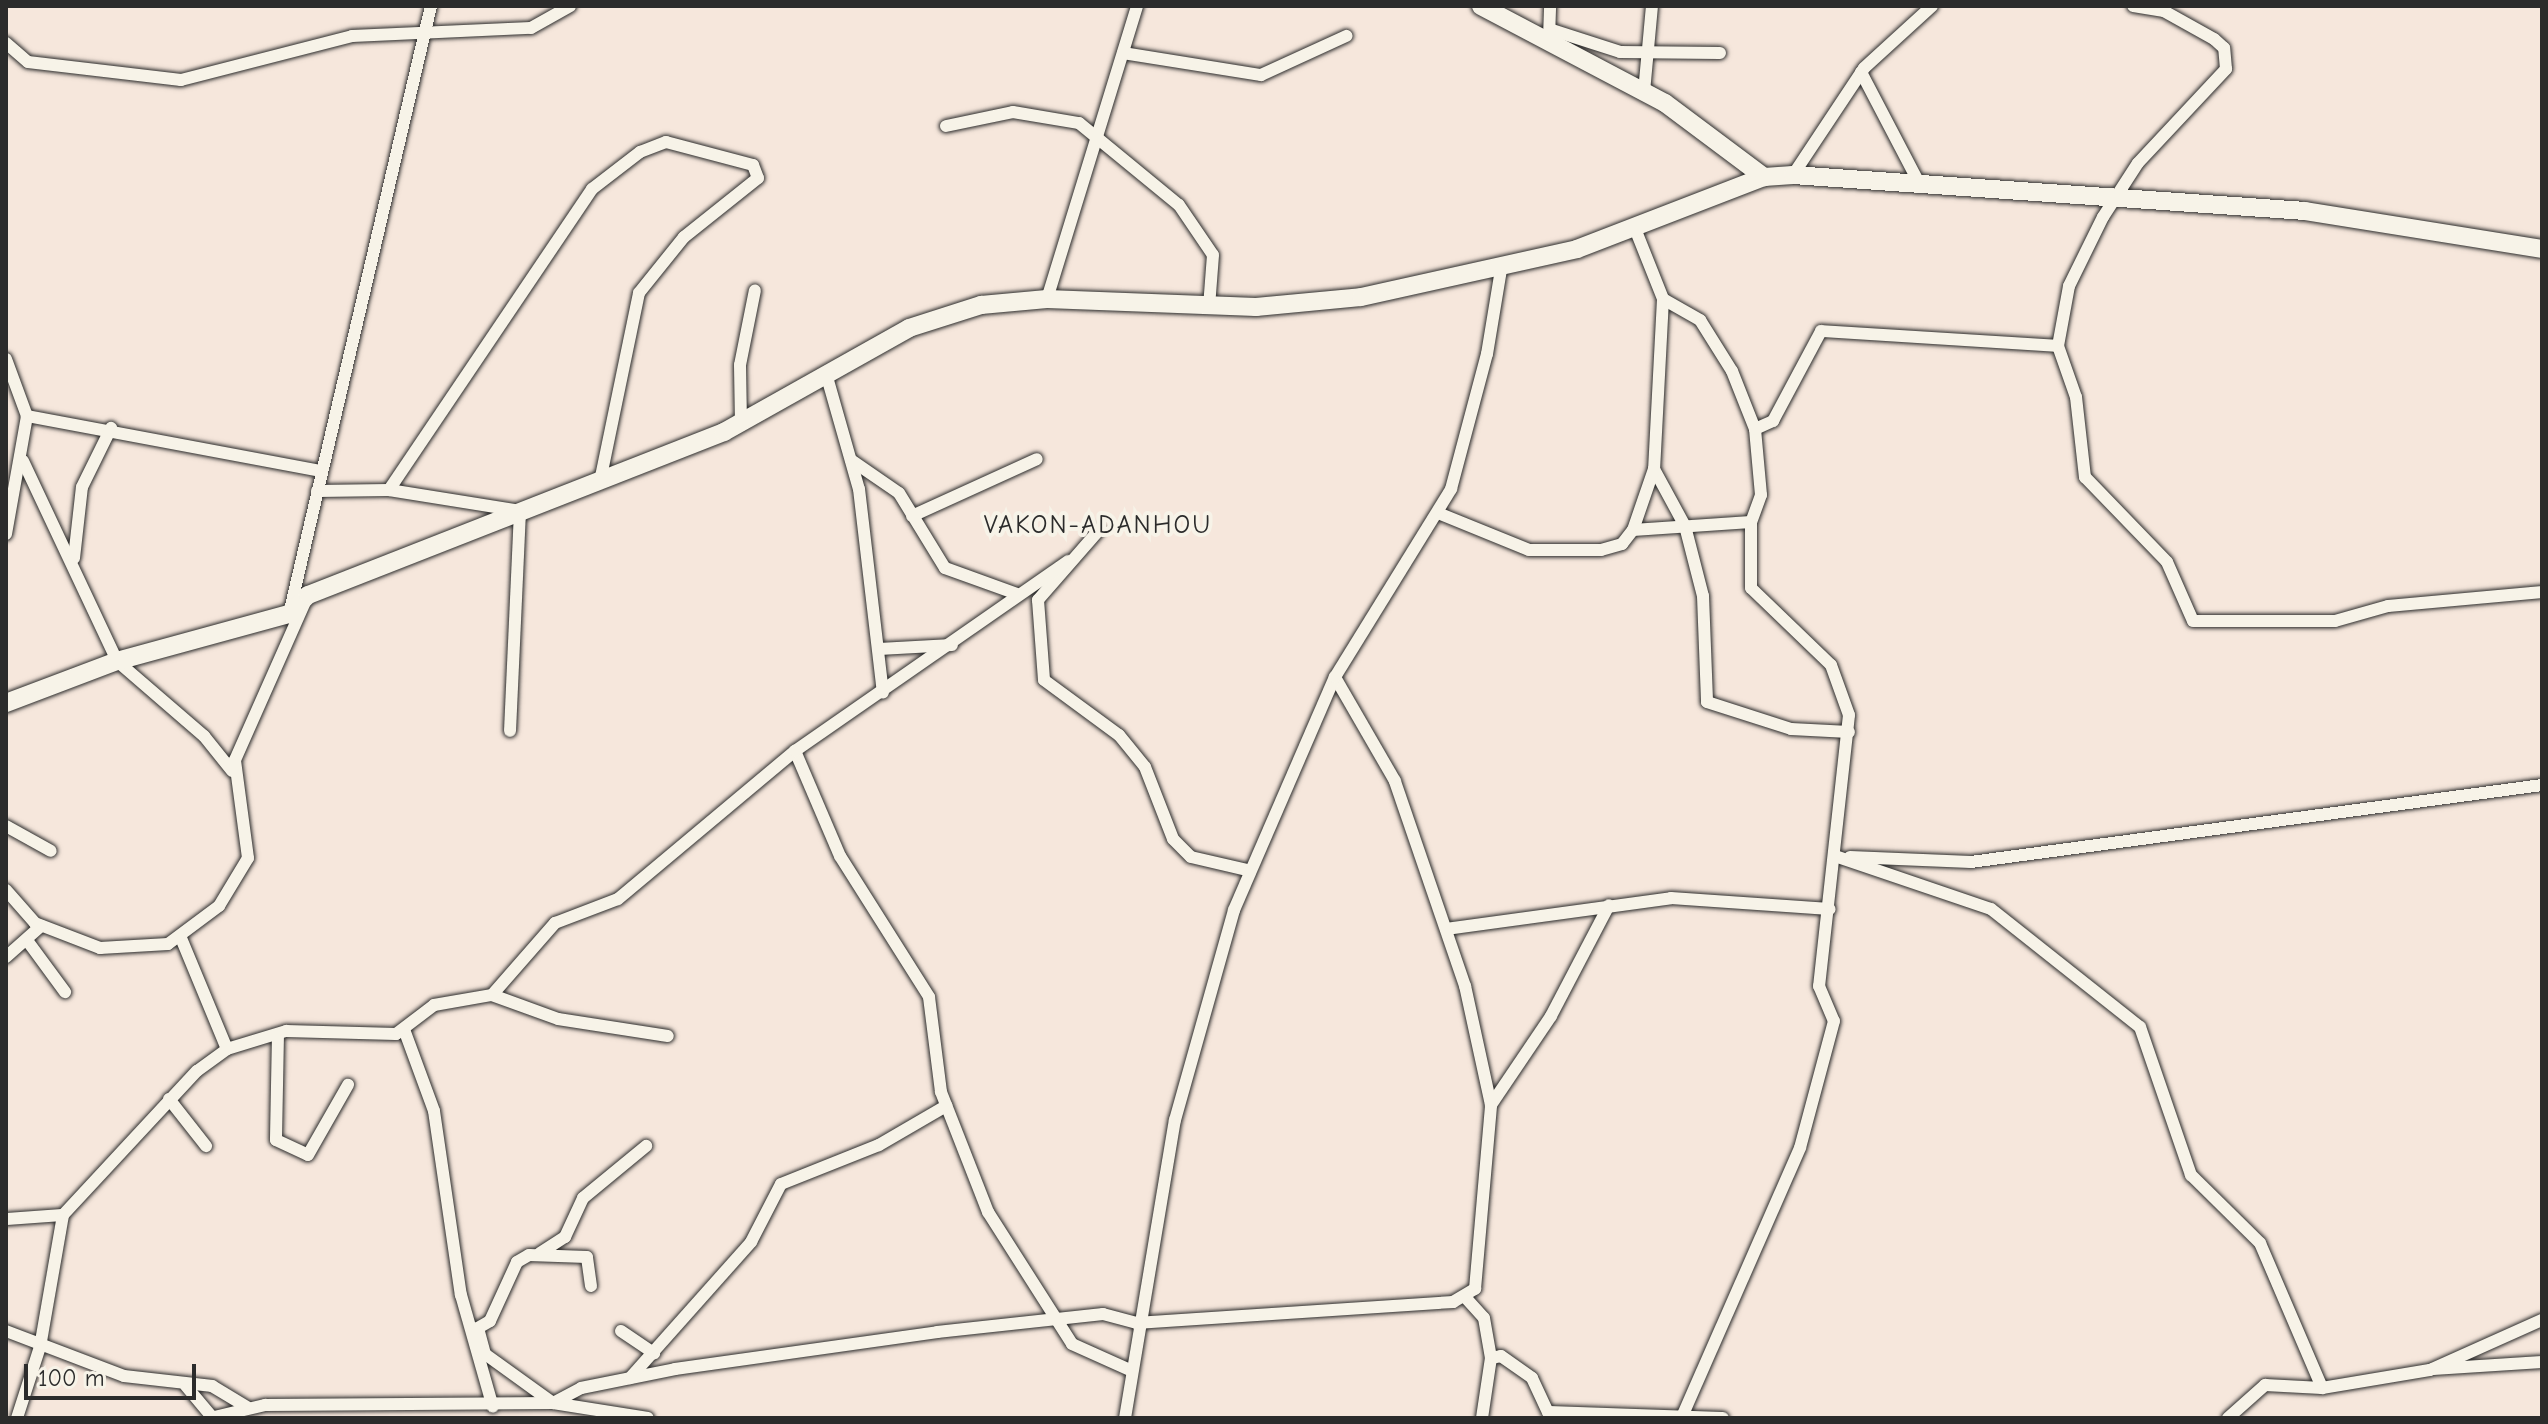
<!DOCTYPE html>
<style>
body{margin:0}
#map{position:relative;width:2548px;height:1424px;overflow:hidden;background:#f6e7dc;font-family:"Comic Neue",sans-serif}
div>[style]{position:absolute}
.roads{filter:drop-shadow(0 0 2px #2b2b2b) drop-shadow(0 0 2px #2b2b2b)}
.street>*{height:12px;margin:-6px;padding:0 6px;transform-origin:6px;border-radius:6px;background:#f7f3e8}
.secondary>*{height:18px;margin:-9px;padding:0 9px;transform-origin:9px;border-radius:9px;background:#f7f3e8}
span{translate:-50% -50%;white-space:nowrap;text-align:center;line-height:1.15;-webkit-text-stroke:8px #f7f3e8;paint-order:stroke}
.quarter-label{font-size:26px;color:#2b2b2b;letter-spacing:2px}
.frame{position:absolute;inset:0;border:8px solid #2b2b2b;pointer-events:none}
.scale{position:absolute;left:24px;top:1364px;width:172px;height:36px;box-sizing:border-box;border:4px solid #2b2b2b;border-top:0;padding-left:10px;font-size:24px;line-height:28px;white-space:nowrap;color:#2b2b2b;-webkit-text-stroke:6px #f7f3e8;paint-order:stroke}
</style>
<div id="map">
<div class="roads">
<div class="street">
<i style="left:1552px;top:30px;width:71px;rotate:17.9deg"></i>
<i style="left:1620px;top:52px;width:100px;rotate:0.6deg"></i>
<i style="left:1549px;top:38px;width:32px;rotate:-88deg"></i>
<i style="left:6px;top:43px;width:29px;rotate:41deg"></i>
<i style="left:28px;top:62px;width:154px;rotate:6.7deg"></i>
<i style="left:181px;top:80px;width:177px;rotate:-14.4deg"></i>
<i style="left:352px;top:36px;width:179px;rotate:-2.6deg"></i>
<i style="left:531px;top:28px;width:45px;rotate:-29.4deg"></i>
<i style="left:1123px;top:53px;width:140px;rotate:9.1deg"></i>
<i style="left:1261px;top:75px;width:94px;rotate:-24.6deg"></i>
<i style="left:1861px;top:72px;width:123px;rotate:62.4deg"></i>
<i style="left:1644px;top:92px;width:86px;rotate:-84.7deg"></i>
<i style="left:946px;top:126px;width:68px;rotate:-11.8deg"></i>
<i style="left:1013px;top:112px;width:67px;rotate:9.5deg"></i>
<i style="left:1079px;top:123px;width:129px;rotate:39.4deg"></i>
<i style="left:1179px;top:205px;width:60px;rotate:55.8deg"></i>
<i style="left:1213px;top:255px;width:52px;rotate:94.4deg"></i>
<i style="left:1793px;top:175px;width:128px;rotate:-56.4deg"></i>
<i style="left:1864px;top:68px;width:92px;rotate:-42.4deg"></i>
<i style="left:1636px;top:231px;width:73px;rotate:68.3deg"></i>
<i style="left:1663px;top:299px;width:43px;rotate:29.6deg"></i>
<i style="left:1700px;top:320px;width:60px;rotate:57.9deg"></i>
<i style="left:1732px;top:371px;width:62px;rotate:68.4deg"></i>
<i style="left:1755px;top:429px;width:66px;rotate:84.8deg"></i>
<i style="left:1761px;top:495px;width:29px;rotate:110deg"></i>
<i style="left:1751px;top:522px;width:66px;rotate:90deg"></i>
<i style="left:1751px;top:588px;width:111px;rotate:43.9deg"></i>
<i style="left:1831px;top:665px;width:53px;rotate:70.2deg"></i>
<i style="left:1849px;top:715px;width:273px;rotate:96.3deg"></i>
<i style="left:1819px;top:986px;width:38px;rotate:67deg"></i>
<i style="left:1834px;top:1021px;width:131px;rotate:105deg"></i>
<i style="left:1800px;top:1148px;width:291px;rotate:113.7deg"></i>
<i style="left:1047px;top:299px;width:307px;rotate:-72.9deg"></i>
<i style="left:1663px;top:299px;width:170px;rotate:93deg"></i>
<i style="left:1654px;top:469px;width:65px;rotate:61.5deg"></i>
<i style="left:1685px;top:526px;width:72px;rotate:75.6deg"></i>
<i style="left:1703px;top:596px;width:106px;rotate:87.8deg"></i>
<i style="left:1707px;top:702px;width:88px;rotate:17.8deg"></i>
<i style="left:1791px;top:729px;width:58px;rotate:3deg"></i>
<i style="left:2058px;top:346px;width:61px;rotate:-79.6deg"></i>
<i style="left:2069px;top:286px;width:77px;rotate:-63.8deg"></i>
<i style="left:2103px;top:217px;width:64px;rotate:-57.1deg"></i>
<i style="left:2138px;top:163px;width:129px;rotate:-46.9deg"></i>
<i style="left:2226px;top:69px;width:21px;rotate:-95deg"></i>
<i style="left:2224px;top:48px;width:13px;rotate:-138deg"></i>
<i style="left:2214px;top:39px;width:57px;rotate:-150.8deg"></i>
<i style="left:2164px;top:11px;width:31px;rotate:-171deg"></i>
<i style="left:6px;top:359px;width:61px;rotate:69.8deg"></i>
<i style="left:27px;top:416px;width:120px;rotate:100.1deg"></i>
<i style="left:827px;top:377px;width:116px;rotate:74.1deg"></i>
<i style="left:859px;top:489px;width:205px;rotate:83.3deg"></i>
<i style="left:27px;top:416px;width:299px;rotate:10.6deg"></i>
<i style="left:741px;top:423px;width:58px;rotate:-91deg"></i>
<i style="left:740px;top:365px;width:76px;rotate:-78.7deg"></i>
<i style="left:1755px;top:429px;width:20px;rotate:-24deg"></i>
<i style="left:1773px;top:421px;width:102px;rotate:-61.9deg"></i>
<i style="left:1821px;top:331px;width:237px;rotate:3.6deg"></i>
<i style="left:2058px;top:346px;width:54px;rotate:70.6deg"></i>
<i style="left:2076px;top:397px;width:81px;rotate:83.6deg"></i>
<i style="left:2085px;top:477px;width:118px;rotate:46deg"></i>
<i style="left:2167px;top:562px;width:64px;rotate:66.2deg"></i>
<i style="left:2193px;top:621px;width:142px"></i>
<i style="left:2335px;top:621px;width:55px;rotate:-15.8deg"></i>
<i style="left:2388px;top:606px;width:155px;rotate:-5.2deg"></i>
<i style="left:851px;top:460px;width:58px;rotate:34.5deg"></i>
<i style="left:899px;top:493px;width:88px;rotate:58.5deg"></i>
<i style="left:945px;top:568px;width:77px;rotate:19.9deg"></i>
<i style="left:23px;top:461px;width:221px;rotate:64.8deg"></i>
<i style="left:117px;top:661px;width:115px;rotate:40.8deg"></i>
<i style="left:204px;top:736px;width:45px;rotate:51.3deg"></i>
<i style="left:389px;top:490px;width:363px;rotate:-56deg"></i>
<i style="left:592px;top:189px;width:61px;rotate:-37.6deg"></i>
<i style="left:640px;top:152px;width:28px;rotate:-21deg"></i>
<i style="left:666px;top:142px;width:90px;rotate:14.8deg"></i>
<i style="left:753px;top:165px;width:14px;rotate:69deg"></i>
<i style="left:758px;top:178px;width:95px;rotate:141.4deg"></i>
<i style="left:684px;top:237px;width:72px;rotate:128.8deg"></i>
<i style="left:639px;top:293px;width:192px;rotate:101.7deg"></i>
<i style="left:317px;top:491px;width:72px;rotate:-0.8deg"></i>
<i style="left:389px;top:490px;width:133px;rotate:9.1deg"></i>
<i style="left:520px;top:511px;width:220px;rotate:92.6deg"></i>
<i style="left:1438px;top:513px;width:98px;rotate:22.1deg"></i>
<i style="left:1529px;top:550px;width:72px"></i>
<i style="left:1601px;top:550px;width:22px;rotate:-16deg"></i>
<i style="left:1622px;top:544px;width:18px;rotate:-52deg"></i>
<i style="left:1633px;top:530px;width:65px;rotate:-71deg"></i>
<i style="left:912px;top:516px;width:137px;rotate:-24.5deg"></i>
<i style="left:1099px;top:530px;width:93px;rotate:131.1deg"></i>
<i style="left:1038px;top:600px;width:80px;rotate:85.7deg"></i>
<i style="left:1044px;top:680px;width:93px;rotate:36.3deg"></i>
<i style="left:1119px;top:735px;width:41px;rotate:50.9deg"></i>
<i style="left:1145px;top:767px;width:77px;rotate:68.7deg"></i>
<i style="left:1173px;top:839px;width:25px;rotate:45deg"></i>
<i style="left:1191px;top:857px;width:57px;rotate:13.1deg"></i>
<i style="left:1633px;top:530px;width:118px;rotate:-3.9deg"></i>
<i style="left:74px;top:558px;width:71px;rotate:-83.6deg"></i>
<i style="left:82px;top:487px;width:66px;rotate:-63.8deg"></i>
<i style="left:290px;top:610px;width:620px;rotate:-76.86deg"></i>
<i style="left:879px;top:649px;width:73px;rotate:-3.1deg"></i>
<i style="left:795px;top:751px;width:114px;rotate:66.8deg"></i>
<i style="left:840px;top:856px;width:167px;rotate:57.7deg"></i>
<i style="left:929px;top:997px;width:96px;rotate:82.8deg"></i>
<i style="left:941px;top:1092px;width:129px;rotate:68.6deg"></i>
<i style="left:988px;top:1212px;width:156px;rotate:57.5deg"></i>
<i style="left:1072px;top:1344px;width:66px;rotate:24.2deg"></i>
<i style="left:6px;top:826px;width:51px;rotate:29.1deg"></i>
<i style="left:1835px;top:856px;width:165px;rotate:18.8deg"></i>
<i style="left:1991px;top:909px;width:190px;rotate:38.4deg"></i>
<i style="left:2140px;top:1027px;width:157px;rotate:71deg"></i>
<i style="left:2191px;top:1175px;width:97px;rotate:44.6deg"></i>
<i style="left:2260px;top:1243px;width:158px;rotate:66.8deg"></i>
<i style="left:1850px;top:857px;width:121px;rotate:2.4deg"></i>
<i style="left:1971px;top:862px;width:576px;rotate:-7.68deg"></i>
<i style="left:6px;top:890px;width:44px;rotate:48.7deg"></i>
<i style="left:35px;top:923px;width:70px;rotate:21deg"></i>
<i style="left:100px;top:948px;width:68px;rotate:-3.4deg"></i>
<i style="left:168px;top:944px;width:64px;rotate:-36.7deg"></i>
<i style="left:219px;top:906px;width:56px;rotate:-58.9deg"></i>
<i style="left:248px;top:858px;width:99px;rotate:-97.6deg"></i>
<i style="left:235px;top:760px;width:173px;rotate:-66.1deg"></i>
<i style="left:1446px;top:929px;width:227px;rotate:-7.8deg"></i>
<i style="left:1671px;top:898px;width:159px;rotate:4deg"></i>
<i style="left:181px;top:938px;width:120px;rotate:67.5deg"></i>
<i style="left:29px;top:943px;width:61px;rotate:53.7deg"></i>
<i style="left:6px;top:957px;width:47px;rotate:-41.5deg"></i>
<i style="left:492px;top:995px;width:70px;rotate:20deg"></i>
<i style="left:558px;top:1019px;width:111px;rotate:8.8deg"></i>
<i style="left:405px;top:1032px;width:84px;rotate:69.8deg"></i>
<i style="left:434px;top:1111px;width:186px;rotate:81.7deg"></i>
<i style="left:461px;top:1295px;width:116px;rotate:74.1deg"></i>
<i style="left:278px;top:1034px;width:106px;rotate:91.1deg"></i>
<i style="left:276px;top:1140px;width:35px;rotate:25deg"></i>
<i style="left:308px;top:1155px;width:81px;rotate:-60.3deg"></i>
<i style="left:169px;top:1099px;width:60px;rotate:51.8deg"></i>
<i style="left:1491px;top:1105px;width:107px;rotate:-56deg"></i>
<i style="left:1551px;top:1016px;width:125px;rotate:-62.4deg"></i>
<i style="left:6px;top:1219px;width:57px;rotate:-4deg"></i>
<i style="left:540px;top:1253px;width:30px;rotate:-33deg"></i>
<i style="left:565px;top:1237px;width:43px;rotate:-65.2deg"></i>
<i style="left:583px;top:1198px;width:82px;rotate:-39.5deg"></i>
<i style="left:591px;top:1286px;width:29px;rotate:-98deg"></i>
<i style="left:587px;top:1257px;width:58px;rotate:-178deg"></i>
<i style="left:529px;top:1255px;width:14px;rotate:150deg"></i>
<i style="left:517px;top:1262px;width:65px;rotate:114.6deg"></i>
<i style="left:490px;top:1321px;width:14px;rotate:150deg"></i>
<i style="left:478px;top:1328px;width:27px;rotate:75deg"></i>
<i style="left:485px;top:1354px;width:84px;rotate:35.8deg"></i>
<i style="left:553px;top:1403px;width:32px;rotate:-28deg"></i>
<i style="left:581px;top:1388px;width:96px;rotate:-11.4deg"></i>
<i style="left:675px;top:1369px;width:265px;rotate:-8deg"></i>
<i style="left:937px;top:1332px;width:167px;rotate:-6.2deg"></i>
<i style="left:1103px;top:1314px;width:34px;rotate:15deg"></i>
<i style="left:1136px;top:1323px;width:318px;rotate:-3.8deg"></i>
<i style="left:1453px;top:1302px;width:26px;rotate:-31deg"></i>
<i style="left:1475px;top:1289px;width:185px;rotate:-85deg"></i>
<i style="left:1491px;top:1105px;width:122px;rotate:-102.3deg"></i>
<i style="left:1465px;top:986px;width:217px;rotate:-108.9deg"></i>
<i style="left:1395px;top:781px;width:120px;rotate:-120deg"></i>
<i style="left:1465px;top:1297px;width:28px;rotate:48deg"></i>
<i style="left:1484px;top:1318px;width:41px;rotate:80.1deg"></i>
<i style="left:6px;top:1331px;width:126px;rotate:20.9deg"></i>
<i style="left:124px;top:1376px;width:89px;rotate:6.5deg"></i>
<i style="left:212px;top:1386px;width:41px;rotate:31deg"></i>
<i style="left:621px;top:1331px;width:40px;rotate:34deg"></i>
<i style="left:2433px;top:1369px;width:109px;rotate:-3.7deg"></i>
<i style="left:630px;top:1378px;width:182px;rotate:-48.3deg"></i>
<i style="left:751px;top:1242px;width:65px;rotate:-62.7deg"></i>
<i style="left:781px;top:1184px;width:105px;rotate:-21.7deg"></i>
<i style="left:879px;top:1145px;width:78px;rotate:-30.2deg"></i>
<i style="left:186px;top:1386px;width:40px;rotate:50deg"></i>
<i style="left:17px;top:1418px;width:75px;rotate:-72.1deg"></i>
<i style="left:40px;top:1347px;width:134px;rotate:-80.1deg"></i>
<i style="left:63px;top:1215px;width:197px;rotate:-47.1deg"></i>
<i style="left:197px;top:1071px;width:37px;rotate:-36deg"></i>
<i style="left:227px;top:1049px;width:62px;rotate:-17deg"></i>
<i style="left:286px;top:1031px;width:110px;rotate:1.6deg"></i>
<i style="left:396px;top:1034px;width:48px;rotate:-37.3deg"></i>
<i style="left:434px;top:1005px;width:59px;rotate:-9.8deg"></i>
<i style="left:492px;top:995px;width:96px;rotate:-48.8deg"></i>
<i style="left:555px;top:923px;width:67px;rotate:-20.9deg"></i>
<i style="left:618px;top:899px;width:231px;rotate:-39.9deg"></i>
<i style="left:795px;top:751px;width:333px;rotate:-34.8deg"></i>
<i style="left:210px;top:1418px;width:57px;rotate:-13.3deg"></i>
<i style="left:265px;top:1405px;width:288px;rotate:-0.4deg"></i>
<i style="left:553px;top:1403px;width:96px;rotate:9deg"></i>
<i style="left:1125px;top:1418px;width:302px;rotate:-80.5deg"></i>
<i style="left:1175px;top:1120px;width:218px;rotate:-74.3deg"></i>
<i style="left:1234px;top:910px;width:254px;rotate:-66.6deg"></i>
<i style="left:1335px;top:677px;width:221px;rotate:-58.3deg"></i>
<i style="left:1451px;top:489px;width:140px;rotate:-75.1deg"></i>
<i style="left:1487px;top:354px;width:86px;rotate:-80.6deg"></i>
<i style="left:1482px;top:1418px;width:61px;rotate:-81.5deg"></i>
<i style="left:1491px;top:1358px;width:10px;rotate:-11deg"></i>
<i style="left:1501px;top:1356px;width:38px;rotate:35deg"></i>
<i style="left:1532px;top:1378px;width:38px;rotate:65deg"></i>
<i style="left:1548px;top:1412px;width:175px;rotate:2deg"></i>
<i style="left:2228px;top:1418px;width:50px;rotate:-41.7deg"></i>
<i style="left:2265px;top:1385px;width:57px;rotate:3deg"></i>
<i style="left:2322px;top:1388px;width:109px;rotate:-9.5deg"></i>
<i style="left:2430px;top:1370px;width:123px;rotate:-24.1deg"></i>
</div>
<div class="secondary">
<i style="left:1481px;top:6px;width:208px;rotate:27.8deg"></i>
<i style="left:1665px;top:103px;width:124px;rotate:36.8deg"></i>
<i style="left:6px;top:703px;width:119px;rotate:-20.7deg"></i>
<i style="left:117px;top:661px;width:178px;rotate:-15.3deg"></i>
<i style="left:289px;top:614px;width:27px;rotate:-45deg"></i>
<i style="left:308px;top:595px;width:447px;rotate:-21.4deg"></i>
<i style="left:724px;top:432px;width:212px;rotate:-29.3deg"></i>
<i style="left:909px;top:328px;width:76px;rotate:-17.7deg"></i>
<i style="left:981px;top:305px;width:66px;rotate:-5.2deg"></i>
<i style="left:1047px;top:299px;width:209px;rotate:2.2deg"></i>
<i style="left:1256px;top:307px;width:105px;rotate:-5.4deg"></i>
<i style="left:1361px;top:297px;width:221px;rotate:-12.5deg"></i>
<i style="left:1577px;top:249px;width:200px;rotate:-21.1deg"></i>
<i style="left:1764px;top:177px;width:29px;rotate:-4deg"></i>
<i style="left:1793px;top:175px;width:513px;rotate:4.02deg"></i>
<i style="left:2305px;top:211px;width:240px;rotate:9.1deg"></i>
</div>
</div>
<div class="quarter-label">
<span style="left:1098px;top:526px">VAKON-ADANHOU</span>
</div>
<div class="frame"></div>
<div class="scale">100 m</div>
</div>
